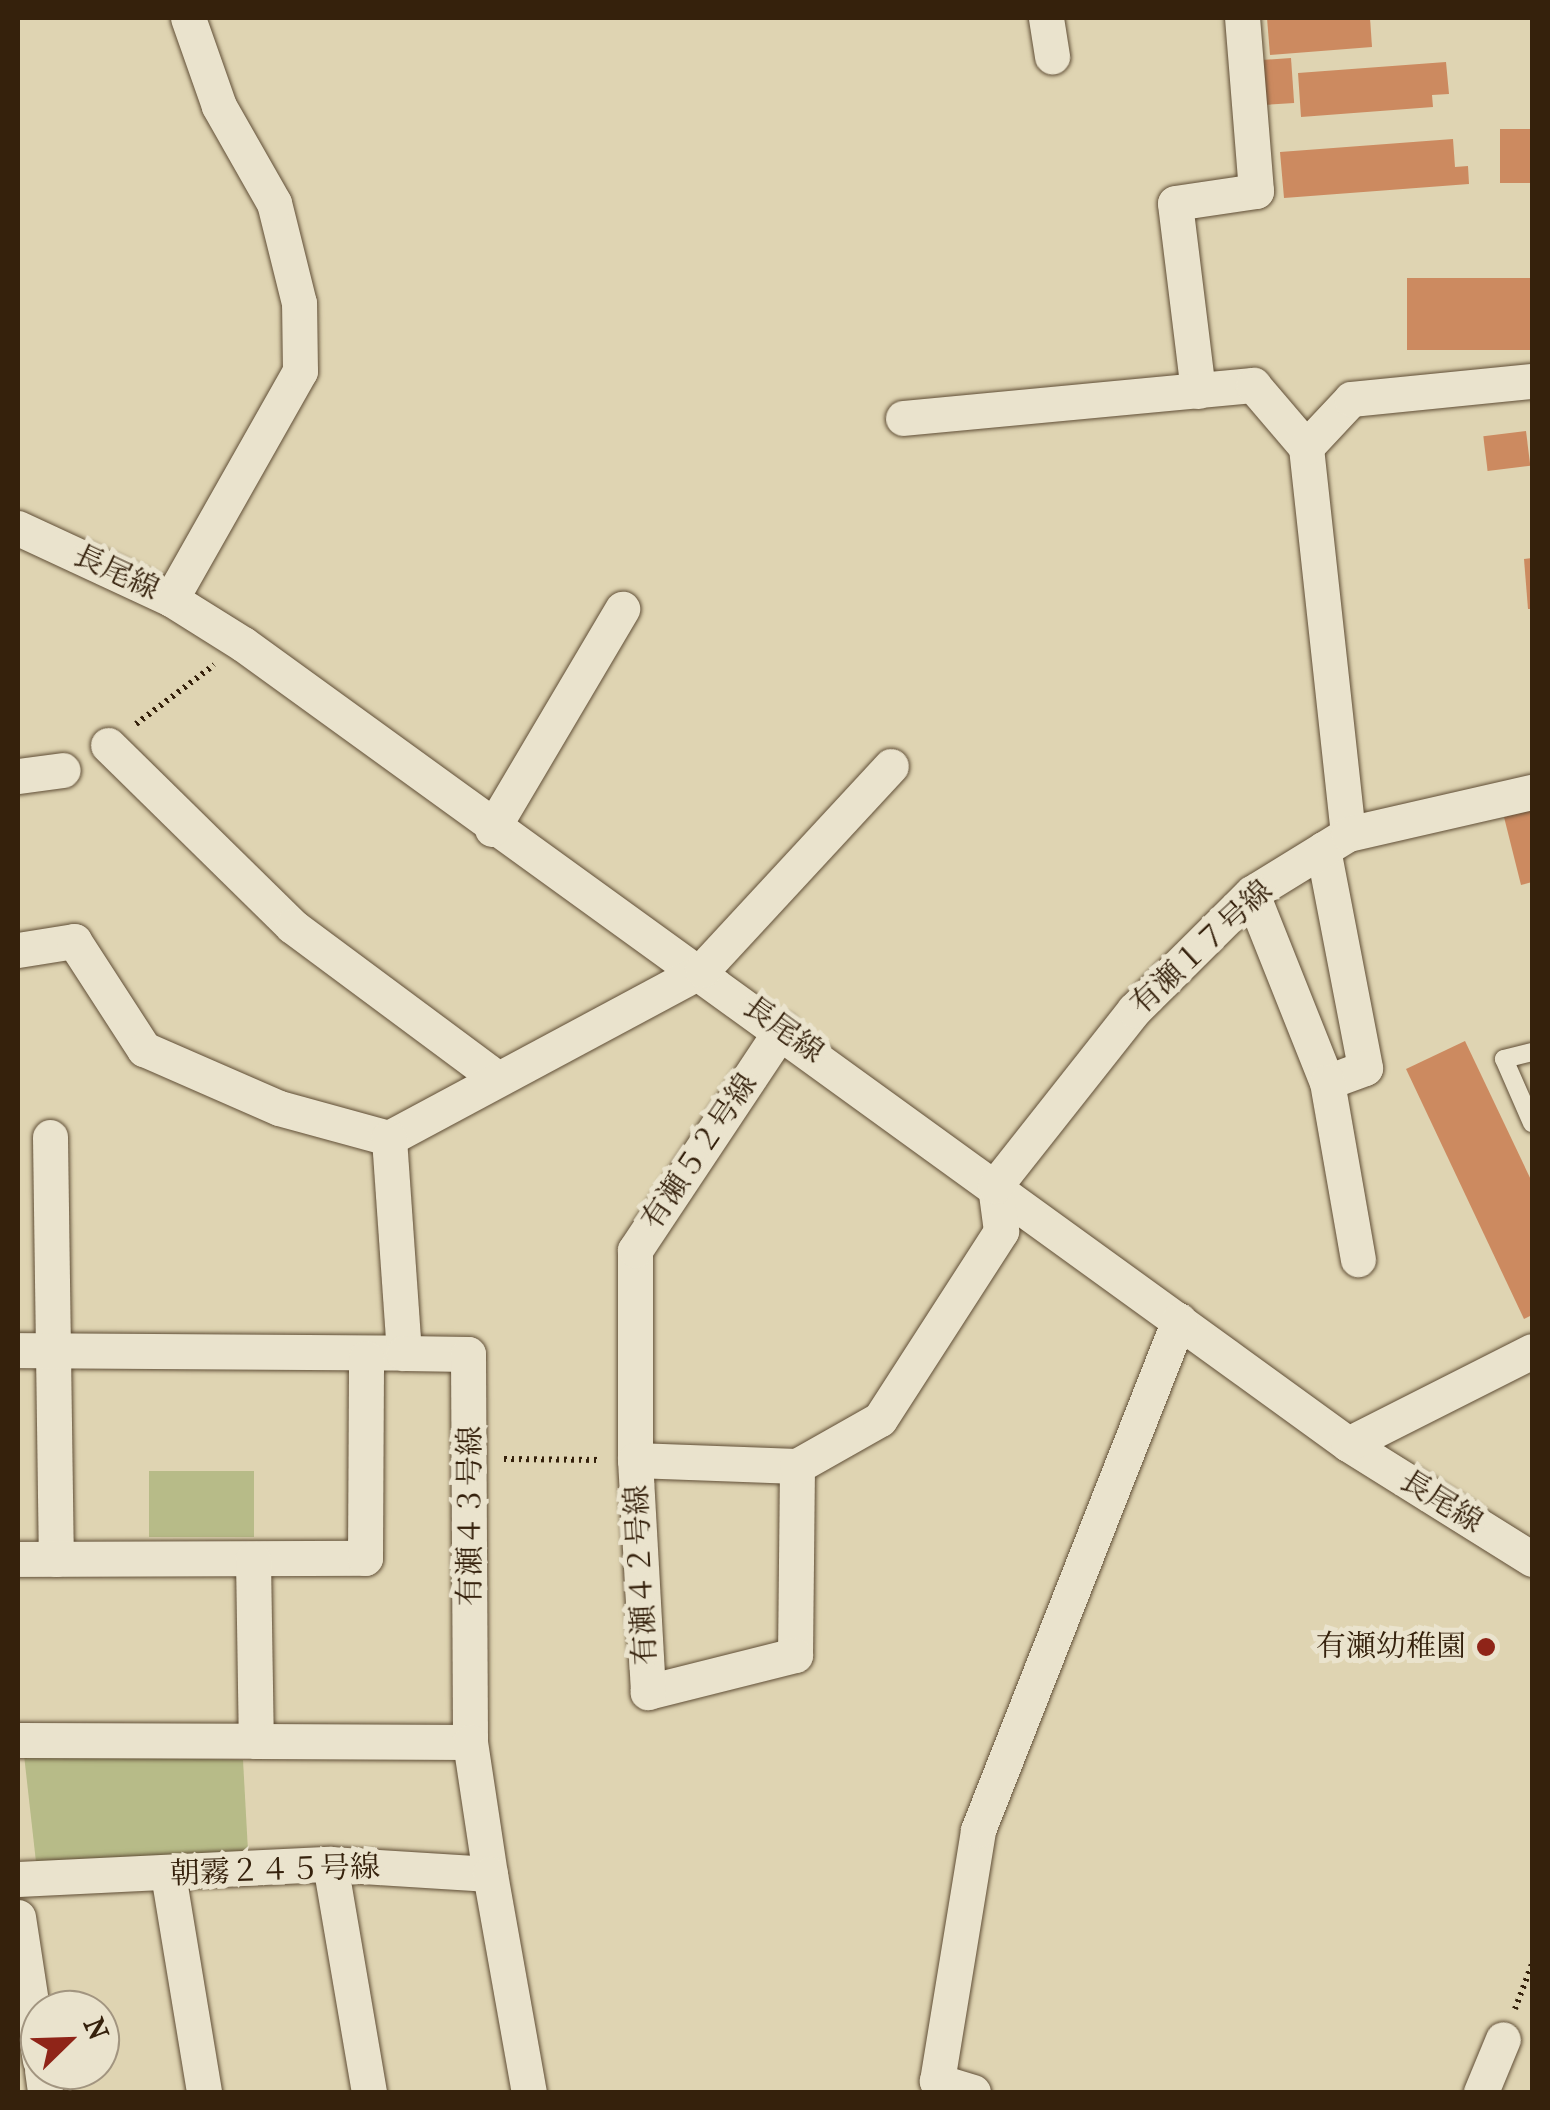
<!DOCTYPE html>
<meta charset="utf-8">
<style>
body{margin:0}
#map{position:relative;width:1550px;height:2110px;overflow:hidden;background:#dfd4b2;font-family:"IM FELL French Canon","Noto Serif JP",serif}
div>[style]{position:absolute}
.green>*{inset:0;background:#b7bb88;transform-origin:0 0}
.building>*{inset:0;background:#cc8a60;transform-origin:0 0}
.path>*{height:6px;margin-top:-3px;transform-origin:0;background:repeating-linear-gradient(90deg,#35210c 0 2.5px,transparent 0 7.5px)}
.roads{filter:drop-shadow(0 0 2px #604e36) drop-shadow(0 0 2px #604e36)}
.service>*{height:18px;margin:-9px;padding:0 9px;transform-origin:9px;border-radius:9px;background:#eae3cd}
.minor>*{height:35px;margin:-17.5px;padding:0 17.5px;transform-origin:17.5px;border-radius:17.5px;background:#eae3cd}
.dots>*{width:28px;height:28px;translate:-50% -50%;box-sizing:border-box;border:5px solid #eae3cd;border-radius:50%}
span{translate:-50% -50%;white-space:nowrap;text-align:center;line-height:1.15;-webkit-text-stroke:10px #eae3cd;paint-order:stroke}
.street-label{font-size:30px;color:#35210c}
.poi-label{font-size:30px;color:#35210c}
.right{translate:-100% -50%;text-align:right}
.frame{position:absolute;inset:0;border:20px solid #35210c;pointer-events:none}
.north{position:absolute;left:20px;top:1990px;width:100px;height:100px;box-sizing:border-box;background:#eae3cd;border:2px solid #a29580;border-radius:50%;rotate:67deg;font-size:28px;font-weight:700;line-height:40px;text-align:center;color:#35210c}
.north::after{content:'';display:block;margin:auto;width:35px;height:45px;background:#8f2418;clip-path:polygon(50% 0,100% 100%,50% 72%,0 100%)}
</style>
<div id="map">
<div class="green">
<i style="left:254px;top:1471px;width:66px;height:105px;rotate:90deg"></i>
<i style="clip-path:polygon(24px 1755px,243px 1760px,248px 1851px,36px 1862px)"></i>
</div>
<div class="building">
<i style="clip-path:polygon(1267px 18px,1370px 18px,1372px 47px,1270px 55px)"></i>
<i style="left:1291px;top:58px;width:45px;height:29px;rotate:86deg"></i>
<i style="clip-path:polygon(1446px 62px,1449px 94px,1432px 95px,1433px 107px,1301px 117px,1298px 73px)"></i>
<i style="left:1532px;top:129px;width:54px;height:32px;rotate:90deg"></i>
<i style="clip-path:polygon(1453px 139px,1455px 167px,1468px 166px,1469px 184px,1284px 198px,1280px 152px)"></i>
<i style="left:1532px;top:278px;width:72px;height:125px;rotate:90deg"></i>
<i style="left:1526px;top:431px;width:35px;height:43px;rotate:83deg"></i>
<i style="clip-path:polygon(1532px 558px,1532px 609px,1528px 609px,1524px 559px)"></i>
<i style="clip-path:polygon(1532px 810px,1532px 882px,1521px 885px,1504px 817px)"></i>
<i style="clip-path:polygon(1465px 1041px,1532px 1182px,1532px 1315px,1524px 1319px,1406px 1069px)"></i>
</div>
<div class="path">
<i style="left:136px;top:724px;width:98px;rotate:-37.1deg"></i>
<i style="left:504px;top:1459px;width:97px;rotate:0.6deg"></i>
<i style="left:1515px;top:2009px;width:48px;rotate:-69.3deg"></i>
</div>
<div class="roads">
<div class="service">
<i style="left:1532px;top:1052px;width:29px;rotate:166deg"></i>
<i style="left:1504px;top:1059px;width:70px;rotate:66.4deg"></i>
</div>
<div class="minor">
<i style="left:1046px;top:18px;width:39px;rotate:81deg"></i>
<i style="left:1198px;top:391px;width:189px;rotate:-97deg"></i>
<i style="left:1175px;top:203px;width:82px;rotate:-8.4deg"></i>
<i style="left:1256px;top:191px;width:174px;rotate:-94.6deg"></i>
<i style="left:903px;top:418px;width:352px;rotate:-5.4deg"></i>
<i style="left:1253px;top:385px;width:82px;rotate:49.5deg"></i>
<i style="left:18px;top:528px;width:169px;rotate:24.9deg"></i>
<i style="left:171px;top:599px;width:85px;rotate:32deg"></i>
<i style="left:243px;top:644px;width:1364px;rotate:35.9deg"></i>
<i style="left:1348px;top:1444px;width:217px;rotate:32deg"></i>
<i style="left:171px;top:599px;width:262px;rotate:-60.5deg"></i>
<i style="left:300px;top:371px;width:68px;rotate:-90.8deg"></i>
<i style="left:299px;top:303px;width:103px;rotate:-104deg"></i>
<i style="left:274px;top:203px;width:112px;rotate:-119.6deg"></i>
<i style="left:219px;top:106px;width:93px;rotate:-109.4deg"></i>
<i style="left:108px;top:745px;width:258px;rotate:44.5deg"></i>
<i style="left:292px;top:926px;width:253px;rotate:36.6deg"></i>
<i style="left:18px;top:776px;width:45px;rotate:-7.6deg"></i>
<i style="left:492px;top:829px;width:256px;rotate:-59.4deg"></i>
<i style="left:1348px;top:834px;width:389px;rotate:-96.2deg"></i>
<i style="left:1306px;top:447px;width:66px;rotate:-46.8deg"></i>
<i style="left:1351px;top:399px;width:182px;rotate:-5.7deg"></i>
<i style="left:1323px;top:849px;width:223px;rotate:79.1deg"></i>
<i style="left:1365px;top:1068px;width:40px;rotate:159.8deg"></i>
<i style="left:1252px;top:894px;width:202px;rotate:68.3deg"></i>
<i style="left:1327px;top:1082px;width:180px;rotate:80.1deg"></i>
<i style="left:18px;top:950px;width:57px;rotate:-9.1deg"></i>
<i style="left:74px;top:941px;width:129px;rotate:57.1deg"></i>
<i style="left:144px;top:1049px;width:147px;rotate:23.6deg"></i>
<i style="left:279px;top:1108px;width:114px;rotate:15.3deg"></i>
<i style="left:389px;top:1138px;width:355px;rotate:-28.2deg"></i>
<i style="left:702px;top:970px;width:278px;rotate:-47.2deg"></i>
<i style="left:50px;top:1137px;width:422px;rotate:89.2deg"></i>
<i style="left:18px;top:1350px;width:386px;rotate:0.4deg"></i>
<i style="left:404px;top:1353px;width:216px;rotate:-94deg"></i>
<i style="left:404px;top:1353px;width:64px;rotate:0.9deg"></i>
<i style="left:468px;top:1354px;width:388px;rotate:89.7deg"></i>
<i style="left:1348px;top:1444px;width:206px;rotate:-26.8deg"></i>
<i style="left:635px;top:1460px;width:210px;rotate:-90deg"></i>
<i style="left:635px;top:1250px;width:265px;rotate:-56.4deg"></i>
<i style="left:797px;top:1466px;width:189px;rotate:90.6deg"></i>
<i style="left:795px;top:1655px;width:152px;rotate:165.9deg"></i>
<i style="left:648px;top:1692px;width:232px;rotate:-93.2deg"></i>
<i style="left:635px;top:1460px;width:162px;rotate:2.1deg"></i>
<i style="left:797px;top:1466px;width:95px;rotate:-29.5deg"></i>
<i style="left:880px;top:1419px;width:224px;rotate:-57.2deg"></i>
<i style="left:1001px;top:1231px;width:45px;rotate:-97.6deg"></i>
<i style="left:995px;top:1186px;width:224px;rotate:-51.7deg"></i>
<i style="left:1134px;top:1010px;width:166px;rotate:-44.8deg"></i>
<i style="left:1252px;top:893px;width:113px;rotate:-31.6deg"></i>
<i style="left:1348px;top:834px;width:189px;rotate:-12.9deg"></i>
<i style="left:18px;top:1559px;width:347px;rotate:-0.2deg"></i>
<i style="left:365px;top:1558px;width:200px;rotate:-89.7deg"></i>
<i style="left:253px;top:1559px;width:182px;rotate:89.1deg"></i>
<i style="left:256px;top:1741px;width:214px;rotate:0.3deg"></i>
<i style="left:470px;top:1742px;width:134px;rotate:81.4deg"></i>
<i style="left:18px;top:1740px;width:238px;rotate:0.2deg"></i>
<i style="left:330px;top:1864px;width:231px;rotate:80.3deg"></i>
<i style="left:168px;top:1874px;width:221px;rotate:80.6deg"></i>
<i style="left:18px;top:1879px;width:312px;rotate:-2.8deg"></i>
<i style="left:330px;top:1864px;width:160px;rotate:3.6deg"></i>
<i style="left:490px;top:1874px;width:221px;rotate:79.9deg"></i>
<i style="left:18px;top:1917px;width:145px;rotate:81.3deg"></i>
<i style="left:42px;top:2070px;width:22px;rotate:82deg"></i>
<i style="left:973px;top:2092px;width:38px;rotate:-163deg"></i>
<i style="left:937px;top:2081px;width:254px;rotate:-80.7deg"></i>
<i style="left:978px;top:1830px;width:548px;rotate:-68.49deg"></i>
<i style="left:1481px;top:2092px;width:57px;rotate:-67.5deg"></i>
</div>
</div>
<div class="dots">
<i style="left:1486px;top:1647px;background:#8f2418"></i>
</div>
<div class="street-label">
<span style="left:116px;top:573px;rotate:25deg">長尾線</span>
<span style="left:1202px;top:948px;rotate:-43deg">有瀬１７号線</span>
<span style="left:783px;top:1030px;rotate:36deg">長尾線</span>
<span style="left:700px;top:1152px;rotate:-56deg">有瀬５２号線</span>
<span style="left:1441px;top:1502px;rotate:32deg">長尾線</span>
<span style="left:471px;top:1516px;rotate:-90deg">有瀬４３号線</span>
<span style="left:642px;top:1575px;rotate:-93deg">有瀬４２号線</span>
<span style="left:275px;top:1871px;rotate:-2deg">朝霧２４５号線</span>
</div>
<div class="poi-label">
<span class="right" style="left:1466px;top:1647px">有瀬幼稚園</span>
</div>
<div class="frame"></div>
<div class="north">N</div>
</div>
